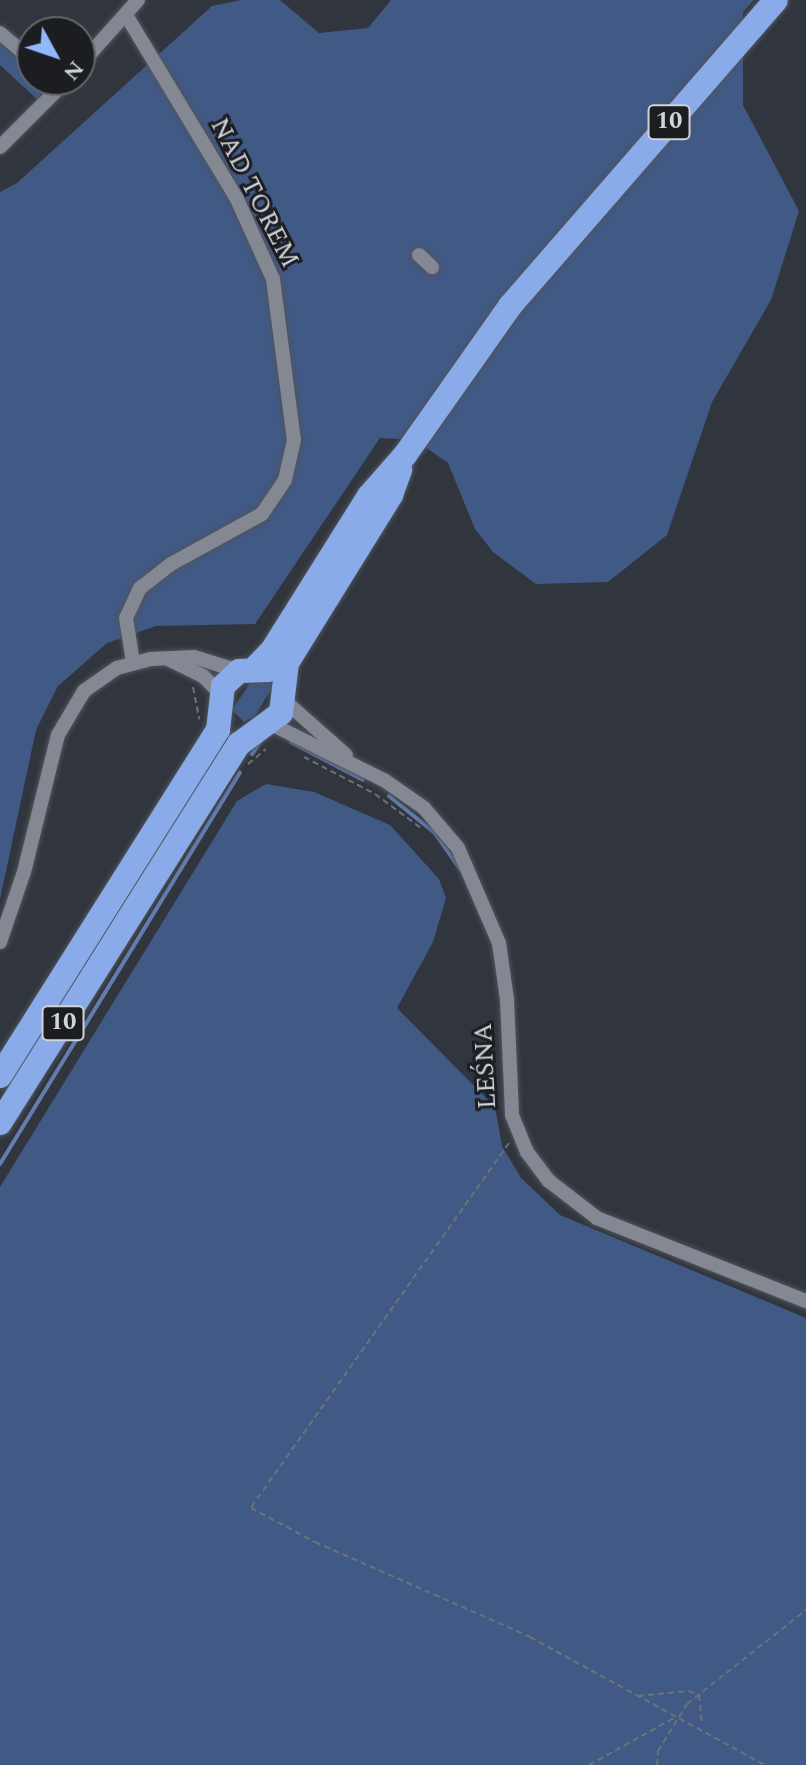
<!DOCTYPE html>
<meta charset="utf-8">
<style>
body{margin:0}
#map{position:relative;width:806px;height:1765px;overflow:hidden;background:#31363e;font-family:Spectral,serif}
div>[style]{position:absolute}
.green>*{inset:0;background:#415985}
.stream>*{height:4px;margin:-2px;padding:0 2px;transform-origin:2px;border-radius:2px;background:#627db0}
.path>*{height:2px;margin-top:-1px;transform-origin:0;background:repeating-linear-gradient(90deg,#6d7178 0 6px,transparent 0 10px)}
.roads{filter:drop-shadow(0 0 2px #50545b) drop-shadow(0 0 2px #50545b)}
.minor>*{height:14px;margin:-7px;padding:0 7px;transform-origin:7px;border-radius:7px;background:#838892}
.highway>*{height:24px;margin:-12px;padding:0 12px;transform-origin:12px;border-radius:12px;background:#89abea}
span{translate:-50% -50%;white-space:nowrap;text-align:center;line-height:1.15;-webkit-text-stroke:6px #1b1d21;paint-order:stroke}
.shield-label span{padding:2px 6px;background:#1b1d21;border:2px solid;border-radius:6px;-webkit-text-stroke-width:0}
.shield-label{font-size:24px;color:#d0d3d8;font-weight:700}
.street-label{font-size:26px;color:#d0d3d8}
.north{position:absolute;left:16px;top:16px;width:80px;height:80px;box-sizing:border-box;background:#1b1d21;border:2px solid #63666a;border-radius:50%;rotate:130deg;font-size:22px;font-weight:700;line-height:32px;text-align:center;color:#d0d3d8}
.north::after{content:'';display:block;margin:auto;width:28px;height:36px;background:#91b8fd;clip-path:polygon(50% 0,100% 100%,50% 72%,0 100%)}
</style>
<div id="map">
<div class="green">
<i style="clip-path:polygon(241px 0,280px 0,319px 33px,368px 28px,391px 0,754px 0,743px 12px,743px 105px,799px 211px,771px 300px,712px 402px,667px 535px,608px 582px,536px 584px,493px 552px,475px 529px,448px 463px,415px 440px,380px 438px,255px 624px,156px 626px,107px 643px,58px 686px,36px 730px,0 899px,0 192px,17px 183px,212px 6px)"></i>
<i style="clip-path:polygon(0 35px,32px 65px,32px 80px,48px 80px,55px 86px,39px 101px,0 65px)"></i>
<i style="clip-path:polygon(252px 680px,271px 680px,274px 685px,255px 716px,244px 722px,232px 710px)"></i>
<i style="clip-path:polygon(266px 784px,314px 792px,390px 825px,439px 879px,446px 898px,433px 942px,397px 1008px,495px 1107px,502px 1146px,521px 1178px,560px 1215px,806px 1318px,806px 1765px,0 1765px,0 1187px,237px 801px)"></i>
</div>
<div class="stream">
<i style="left:291px;top:742px;width:81px;rotate:27.8deg"></i>
<i style="left:252px;top:754px;width:16px;rotate:-55deg"></i>
<i style="left:389px;top:796px;width:59px;rotate:38.8deg"></i>
<i style="left:435px;top:833px;width:44px;rotate:55.2deg"></i>
<i style="left:0;top:1164px;width:459px;rotate:-58.5deg"></i>
</div>
<div class="path">
<i style="left:193px;top:687px;width:33px;rotate:79deg"></i>
<i style="left:304px;top:757px;width:80px;rotate:27.5deg"></i>
<i style="left:375px;top:794px;width:57px;rotate:36.5deg"></i>
<i style="left:248px;top:764px;width:23px;rotate:-40deg"></i>
<i style="left:509px;top:1143px;width:447px;rotate:125.3deg"></i>
<i style="left:251px;top:1508px;width:72px;rotate:28deg"></i>
<i style="left:315px;top:1542px;width:235px;rotate:23.8deg"></i>
<i style="left:530px;top:1637px;width:268px;rotate:28.6deg"></i>
<i style="left:638px;top:1696px;width:51px;rotate:-5.6deg"></i>
<i style="left:689px;top:1691px;width:11px;rotate:22deg"></i>
<i style="left:699px;top:1695px;width:30px;rotate:84deg"></i>
<i style="left:589px;top:1765px;width:99px;rotate:-28.9deg"></i>
<i style="left:657px;top:1765px;width:14px;rotate:-86deg"></i>
<i style="left:658px;top:1751px;width:55px;rotate:-58.3deg"></i>
<i style="left:687px;top:1704px;width:152px;rotate:-38.3deg"></i>
</div>
<div class="roads">
<div class="minor">
<i style="left:126px;top:15px;width:213px;rotate:58.9deg"></i>
<i style="left:236px;top:197px;width:90px;rotate:65.7deg"></i>
<i style="left:273px;top:279px;width:162px;rotate:82.6deg"></i>
<i style="left:294px;top:440px;width:41px;rotate:102.7deg"></i>
<i style="left:285px;top:480px;width:41px;rotate:124.1deg"></i>
<i style="left:262px;top:514px;width:104px;rotate:151.2deg"></i>
<i style="left:171px;top:564px;width:39px;rotate:142deg"></i>
<i style="left:140px;top:588px;width:33px;rotate:115deg"></i>
<i style="left:126px;top:618px;width:45px;rotate:81deg"></i>
<i style="left:0;top:33px;width:42px;rotate:40.2deg"></i>
<i style="left:80px;top:65px;width:87px;rotate:-48.3deg"></i>
<i style="left:0;top:147px;width:95px;rotate:-45deg"></i>
<i style="left:419px;top:255px;width:18px;rotate:43deg"></i>
<i style="left:168px;top:659px;width:39px;rotate:26deg"></i>
<i style="left:203px;top:676px;width:24px;rotate:45deg"></i>
<i style="left:286px;top:702px;width:80px;rotate:41.5deg"></i>
<i style="left:269px;top:723px;width:128px;rotate:26.4deg"></i>
<i style="left:384px;top:780px;width:49px;rotate:35deg"></i>
<i style="left:424px;top:808px;width:52px;rotate:49.6deg"></i>
<i style="left:458px;top:848px;width:103px;rotate:66.7deg"></i>
<i style="left:499px;top:943px;width:57px;rotate:81.9deg"></i>
<i style="left:507px;top:999px;width:116px;rotate:87.5deg"></i>
<i style="left:512px;top:1115px;width:40px;rotate:68deg"></i>
<i style="left:527px;top:1152px;width:36px;rotate:53deg"></i>
<i style="left:549px;top:1181px;width:61px;rotate:37.6deg"></i>
<i style="left:597px;top:1218px;width:225px;rotate:21.7deg"></i>
<i style="left:0;top:942px;width:74px;rotate:-71.1deg"></i>
<i style="left:24px;top:872px;width:141px;rotate:-76.1deg"></i>
<i style="left:58px;top:735px;width:51px;rotate:-59.4deg"></i>
<i style="left:84px;top:691px;width:40px;rotate:-34.9deg"></i>
<i style="left:117px;top:668px;width:35px;rotate:-15deg"></i>
<i style="left:151px;top:659px;width:43px;rotate:-2.7deg"></i>
<i style="left:194px;top:657px;width:47px;rotate:17.3deg"></i>
</div>
<div class="highway">
<i style="left:254px;top:669px;width:28px;rotate:-46deg"></i>
<i style="left:273px;top:649px;width:181px;rotate:-57.9deg"></i>
<i style="left:369px;top:496px;width:55px;rotate:-48.7deg"></i>
<i style="left:405px;top:455px;width:182px;rotate:-54.8deg"></i>
<i style="left:510px;top:306px;width:405px;rotate:-49deg"></i>
<i style="left:0;top:1076px;width:409px;rotate:-57.8deg"></i>
<i style="left:218px;top:730px;width:44px;rotate:-83.5deg"></i>
<i style="left:223px;top:686px;width:22px;rotate:-43deg"></i>
<i style="left:239px;top:671px;width:29px;rotate:-2deg"></i>
<i style="left:0;top:1123px;width:448px;rotate:-57.8deg"></i>
<i style="left:239px;top:744px;width:52px;rotate:-36.4deg"></i>
<i style="left:281px;top:713px;width:50px;rotate:-83.2deg"></i>
<i style="left:287px;top:663px;width:198px;rotate:-58.2deg"></i>
<i style="left:391px;top:495px;width:27px;rotate:-70deg"></i>
</div>
</div>
<div class="shield-label">
<span style="left:669px;top:122px">10</span>
<span style="left:63px;top:1023px">10</span>
</div>
<div class="street-label">
<span style="left:254px;top:193px;rotate:63deg">NAD TOREM</span>
<span style="left:486px;top:1066px;rotate:-93deg">LEŚNA</span>
</div>
<div class="north">N</div>
</div>
